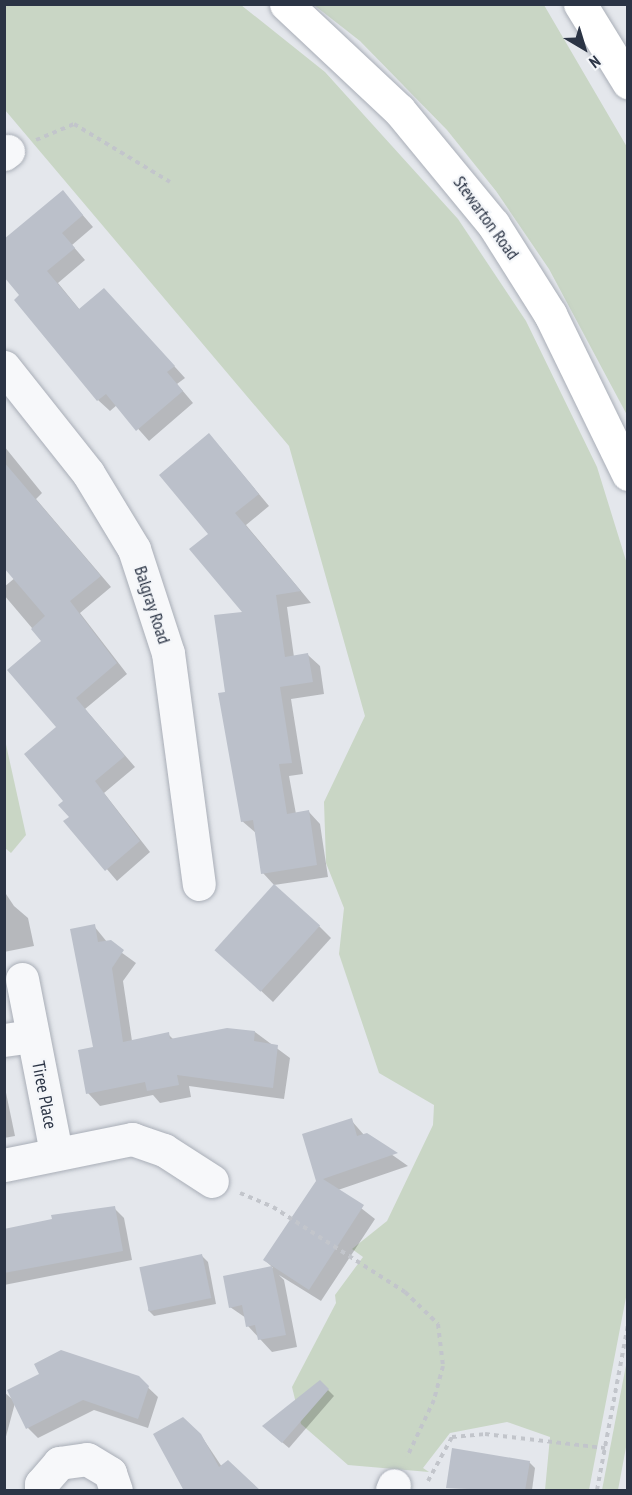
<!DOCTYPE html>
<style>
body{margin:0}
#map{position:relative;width:632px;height:1495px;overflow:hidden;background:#e4e7ec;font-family:"PT Sans Narrow",sans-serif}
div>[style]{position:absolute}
.green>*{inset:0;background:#c9d6c5}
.shadow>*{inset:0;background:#0003}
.building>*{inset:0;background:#bbc0ca;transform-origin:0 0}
.path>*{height:4px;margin-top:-2px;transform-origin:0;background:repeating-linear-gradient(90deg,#c2c5cb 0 4.5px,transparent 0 9px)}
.roads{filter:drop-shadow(0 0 2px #a9aeb7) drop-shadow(0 0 2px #a9aeb7)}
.minor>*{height:33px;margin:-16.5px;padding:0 16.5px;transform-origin:16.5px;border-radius:16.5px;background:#f7f8fa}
.major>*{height:33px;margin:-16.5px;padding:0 16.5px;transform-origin:16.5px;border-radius:16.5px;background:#fff}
.highway>*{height:33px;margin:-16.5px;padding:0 16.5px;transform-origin:16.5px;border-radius:16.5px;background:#fff}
span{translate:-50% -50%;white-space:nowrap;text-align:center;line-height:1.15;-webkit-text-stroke:4.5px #f4f6f9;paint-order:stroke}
.street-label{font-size:18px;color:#2b3445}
.frame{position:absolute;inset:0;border:6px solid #2b3445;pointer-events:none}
.north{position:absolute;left:554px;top:18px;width:60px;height:60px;-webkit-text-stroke:4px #f4f6f9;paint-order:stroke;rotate:142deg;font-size:16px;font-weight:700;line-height:24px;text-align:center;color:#2b3445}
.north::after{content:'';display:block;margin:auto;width:21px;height:27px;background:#2b3445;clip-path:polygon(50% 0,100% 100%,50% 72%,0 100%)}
</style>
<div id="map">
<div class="green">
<i style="clip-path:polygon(4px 5px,241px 5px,325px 72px,458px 219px,526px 321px,597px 467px,628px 567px,628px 1287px,589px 1490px,545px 1490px,550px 1437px,507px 1422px,450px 1433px,423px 1468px,429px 1472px,348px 1465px,301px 1424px,292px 1387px,336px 1303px,335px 1295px,363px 1257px,352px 1249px,387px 1221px,433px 1125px,434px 1105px,379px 1073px,339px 954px,344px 908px,326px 863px,324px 802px,365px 716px,289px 446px,5px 110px)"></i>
<i style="clip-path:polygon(314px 5px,544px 5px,627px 147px,627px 415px,549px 269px,496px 191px,447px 130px,360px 41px)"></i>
<i style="clip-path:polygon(5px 740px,26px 835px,11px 853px,5px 848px)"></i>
<i style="clip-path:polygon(627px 1360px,627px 1442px,618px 1490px,602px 1490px)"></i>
</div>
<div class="shadow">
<i style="clip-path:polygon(63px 192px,93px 227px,72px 245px,85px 260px,58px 283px,80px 310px,115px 301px,185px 378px,177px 384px,193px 403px,149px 441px,117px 405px,110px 411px,98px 400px,16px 300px,21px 296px)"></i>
<i style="clip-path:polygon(4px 446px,42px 493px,36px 499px,111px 587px,80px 613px,127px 674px,85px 709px,135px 767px,104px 793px,150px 852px,117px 881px,66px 821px,71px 817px,43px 641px,4px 595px,4px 587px,34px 562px,4px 542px)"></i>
<i style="clip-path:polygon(220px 447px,269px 506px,246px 525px,311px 603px,287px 607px,294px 657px,308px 655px,320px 666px,324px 694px,291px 699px,303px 774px,289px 776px,296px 814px,309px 812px,320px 824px,328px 877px,274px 885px,263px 873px,256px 833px,242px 821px,227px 693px,245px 613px,210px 534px)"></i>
<i style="clip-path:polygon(4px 891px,14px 906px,28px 918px,34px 946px,4px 952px)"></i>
<i style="clip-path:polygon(94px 926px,107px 942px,136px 963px,123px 981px,132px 1041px,168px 1034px,174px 1040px,255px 1032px,290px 1058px,284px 1099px,189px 1086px,191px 1097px,160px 1103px,153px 1095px,100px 1106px,88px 1093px,95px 1048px)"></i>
<i style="clip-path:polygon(319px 926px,331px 938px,273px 1002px,231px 963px)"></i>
<i style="clip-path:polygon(4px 1083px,15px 1136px,4px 1138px)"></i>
<i style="clip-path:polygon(351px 1120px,364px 1135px,408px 1166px,338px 1190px,375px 1219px,321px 1301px,279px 1275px,284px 1280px,297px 1347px,272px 1352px,248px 1326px,246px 1318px,230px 1307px,224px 1277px,273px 1268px,265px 1260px,317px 1181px)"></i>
<i style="clip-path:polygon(114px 1208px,124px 1218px,132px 1260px,4px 1285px,4px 1231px)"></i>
<i style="clip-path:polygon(202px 1256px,208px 1262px,216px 1304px,154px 1316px,148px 1310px)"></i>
<i style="clip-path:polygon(138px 1378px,158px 1397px,148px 1428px,94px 1410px,38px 1438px,28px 1428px,15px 1403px,4px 1444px,4px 1392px,13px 1400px)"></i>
<i style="clip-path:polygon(320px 1382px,334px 1396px,289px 1448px,270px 1432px)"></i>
<i style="clip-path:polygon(202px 1437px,222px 1467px,189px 1490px)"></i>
<i style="clip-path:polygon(529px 1462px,535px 1468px,532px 1490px,448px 1488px)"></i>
</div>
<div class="building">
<i style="clip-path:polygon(63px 190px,83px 215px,62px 233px,75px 248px,47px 271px,79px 309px,104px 288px,175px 366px,167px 372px,183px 391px,136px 431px,106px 394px,97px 401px,14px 300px,19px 295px,4px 277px,4px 239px)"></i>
<i style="clip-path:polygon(209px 433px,259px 494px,235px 513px,301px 591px,276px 595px,285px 657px,308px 653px,313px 682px,280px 687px,292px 763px,279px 764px,287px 814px,309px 810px,317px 865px,261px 874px,253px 820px,241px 822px,218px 693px,225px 692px,214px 615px,242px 612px,189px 549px,208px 534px,159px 475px)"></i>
<i style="clip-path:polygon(4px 462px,101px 576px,70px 601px,117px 663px,76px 698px,125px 756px,95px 781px,140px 841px,105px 871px,63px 821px,69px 817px,58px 805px,63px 801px,24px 754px,56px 727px,7px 670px,41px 641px,31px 629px,45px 616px,4px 568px)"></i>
<i style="left:274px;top:884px;width:62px;height:89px;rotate:42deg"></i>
<i style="clip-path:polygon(95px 924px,98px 942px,111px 940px,124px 950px,112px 968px,123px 1042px,169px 1032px,170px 1039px,227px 1028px,255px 1031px,254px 1041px,278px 1045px,273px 1088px,177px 1075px,179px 1085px,147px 1091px,145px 1082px,86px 1094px,78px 1050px,93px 1047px,70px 929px)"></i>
<i style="clip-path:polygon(352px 1118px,357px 1136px,367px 1133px,398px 1153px,323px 1179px,364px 1205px,309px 1290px,263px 1260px,316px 1181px,302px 1134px)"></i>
<i style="clip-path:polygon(115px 1206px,123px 1251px,4px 1273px,4px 1229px,52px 1219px,51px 1215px)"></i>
<i style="left:202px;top:1254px;width:45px;height:64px;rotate:78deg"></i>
<i style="clip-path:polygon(272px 1266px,286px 1335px,258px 1340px,255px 1325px,246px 1327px,242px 1305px,229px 1308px,223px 1276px)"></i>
<i style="clip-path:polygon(61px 1350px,139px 1376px,149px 1386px,138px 1419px,83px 1400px,26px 1429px,7px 1390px,39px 1374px,34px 1364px)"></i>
<i style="clip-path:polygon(320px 1380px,329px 1389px,282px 1443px,262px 1426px)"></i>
<i style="clip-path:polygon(183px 1417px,201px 1434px,219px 1467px,228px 1460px,261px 1491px,184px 1491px,153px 1434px)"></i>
<i style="clip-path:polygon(452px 1448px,530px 1461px,525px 1491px,446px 1488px)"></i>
</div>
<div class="path">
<i style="left:36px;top:140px;width:41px;rotate:-22.8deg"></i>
<i style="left:74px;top:124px;width:112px;rotate:31.1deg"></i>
<i style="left:240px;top:1193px;width:36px;rotate:23deg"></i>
<i style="left:273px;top:1207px;width:157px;rotate:32.8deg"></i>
<i style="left:405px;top:1292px;width:46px;rotate:44.1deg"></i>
<i style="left:438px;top:1324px;width:42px;rotate:83.2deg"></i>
<i style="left:443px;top:1366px;width:35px;rotate:105deg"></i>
<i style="left:434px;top:1400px;width:63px;rotate:115.3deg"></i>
<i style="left:428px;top:1481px;width:50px;rotate:-61.4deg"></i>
<i style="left:452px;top:1437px;width:33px;rotate:-5deg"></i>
<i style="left:485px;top:1434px;width:121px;rotate:6.7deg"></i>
<i style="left:597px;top:1490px;width:168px;rotate:-79.4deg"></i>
</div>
<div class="roads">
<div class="minor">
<i style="left:4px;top:154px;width:5px;rotate:-37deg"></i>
<i style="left:4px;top:367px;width:135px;rotate:51.6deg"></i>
<i style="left:88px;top:473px;width:89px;rotate:58.8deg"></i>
<i style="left:134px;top:549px;width:109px;rotate:71.9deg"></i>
<i style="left:168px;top:653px;width:233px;rotate:82.4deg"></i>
<i style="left:22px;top:979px;width:177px;rotate:78.9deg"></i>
<i style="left:4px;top:1040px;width:29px;rotate:-8deg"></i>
<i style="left:4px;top:1165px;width:131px;rotate:-11.5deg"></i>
<i style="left:132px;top:1139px;width:34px;rotate:19deg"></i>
<i style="left:164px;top:1150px;width:57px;rotate:32.9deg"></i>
<i style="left:41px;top:1490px;width:6px;rotate:-90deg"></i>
<i style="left:41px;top:1484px;width:28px;rotate:-49deg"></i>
<i style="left:59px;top:1463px;width:28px;rotate:-8deg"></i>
<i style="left:87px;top:1459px;width:27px;rotate:31deg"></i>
<i style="left:110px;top:1473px;width:18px;rotate:71deg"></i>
<i style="left:392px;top:1490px;width:5px;rotate:-68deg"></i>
</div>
<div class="major">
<i style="left:286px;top:4px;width:155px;rotate:43.2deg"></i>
<i style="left:399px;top:110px;width:148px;rotate:50.5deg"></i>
<i style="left:493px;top:224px;width:107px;rotate:57.7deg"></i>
<i style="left:550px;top:314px;width:178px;rotate:64deg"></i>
</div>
<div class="highway">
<i style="left:580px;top:4px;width:92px;rotate:58.4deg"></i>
</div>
</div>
<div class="street-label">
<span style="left:486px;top:218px;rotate:54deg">Stewarton Road</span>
<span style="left:152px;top:605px;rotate:72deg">Balgray Road</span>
<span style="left:44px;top:1095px;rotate:79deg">Tiree Place</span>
</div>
<div class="frame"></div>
<div class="north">N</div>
</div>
